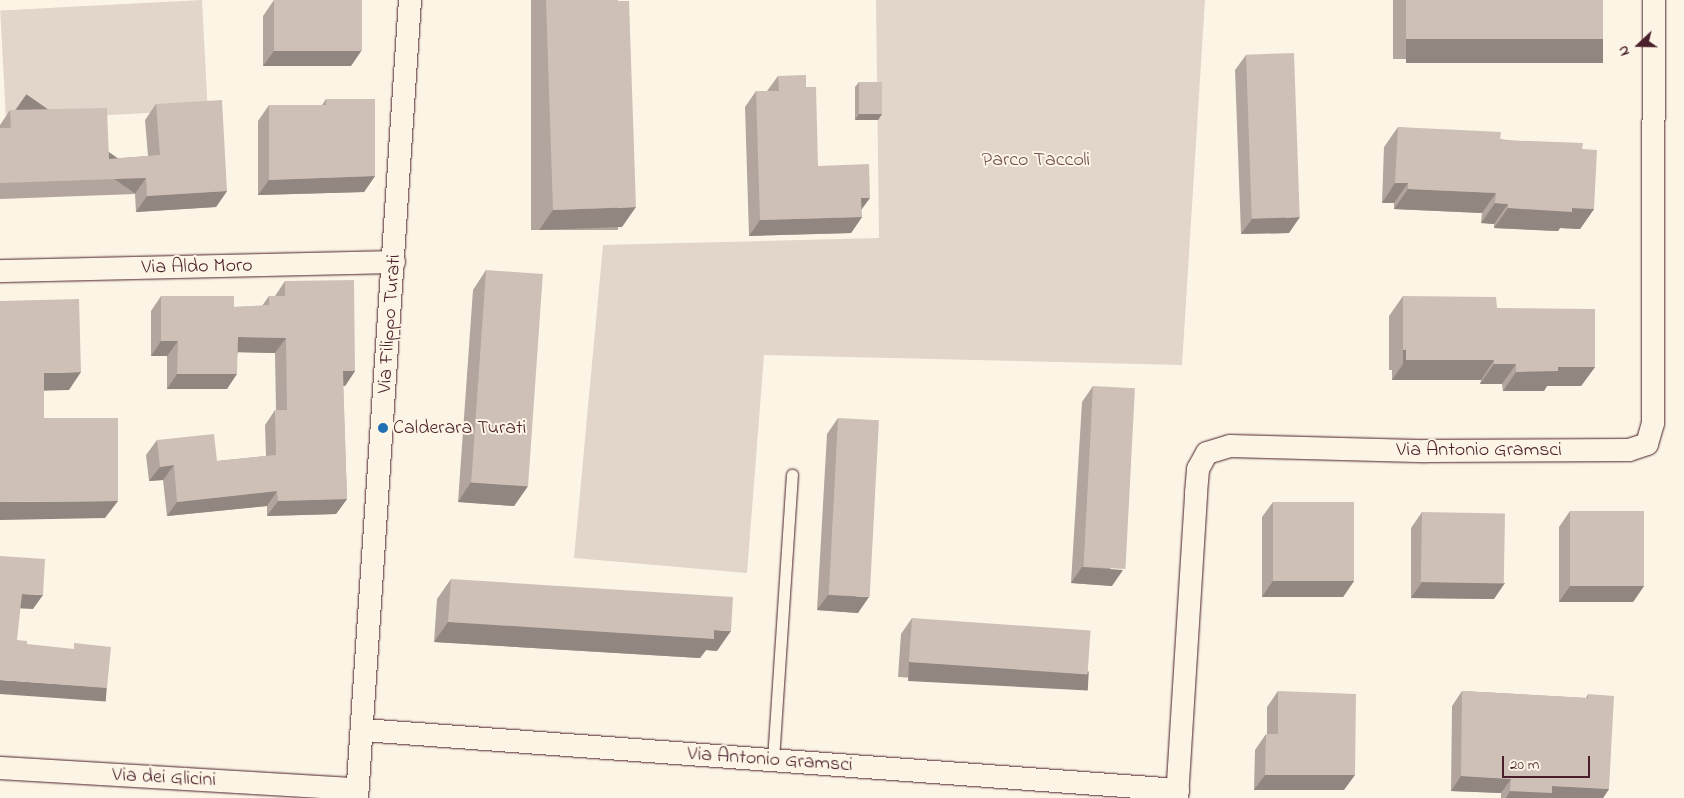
<!DOCTYPE html>
<style>
body{margin:0}
#map{position:relative;width:1684px;height:798px;overflow:hidden;background:#fcf5e5;font-family:"Indie Flower",sans-serif}
div>[style]{position:absolute}
.green>*{inset:0;background:#e2d5ca;transform-origin:0 0}
.roads{filter:drop-shadow(0 0 1px #4a1f2b) drop-shadow(0 0 1px #4a1f2b)}
.lane>*{height:11px;margin:-5.5px;padding:0 5.5px;transform-origin:5.5px;border-radius:5.5px;background:#fcf5e5}
.street>*{height:22px;margin:-11px;padding:0 11px;transform-origin:11px;border-radius:11px;background:#fcf5e5}
.wall>*{inset:0;background:#b2a59d;transform-origin:0 0}
.shaded-wall>*{inset:0;background:#918680;transform-origin:0 0}
.building>*{inset:0;background:#cfc0b7;transform-origin:0 0}
.dots>*{width:14px;height:14px;translate:-50% -50%;box-sizing:border-box;border:2px solid #fcf5e5;border-radius:50%}
span{translate:-50% -50%;white-space:nowrap;text-align:center;line-height:1.15;-webkit-text-stroke:4px #fcf5e5;paint-order:stroke}
.park-label{font-size:20px;color:#704c53}
.street-label{font-size:20px;color:#4a1f2b}
.poi-label{font-size:20px;color:#4a1f2b}
.left{translate:0 -50%;text-align:left}
.north{position:absolute;left:1614px;top:20px;width:50px;height:50px;-webkit-text-stroke:4px #fcf5e5;paint-order:stroke;rotate:249deg;font-size:14px;font-weight:700;line-height:20px;text-align:center;color:#4a1f2b}
.north::after{content:'';display:block;margin:auto;width:18px;height:22px;background:#4a1f2b;clip-path:polygon(50% 0,100% 100%,50% 72%,0 100%)}
.scale{position:absolute;left:1502px;top:756px;width:88px;height:22px;box-sizing:border-box;border:2px solid #4a1f2b;border-top:0;padding-left:6px;font-size:15px;line-height:18px;white-space:nowrap;color:#4a1f2b;-webkit-text-stroke:4px #fcf5e5;paint-order:stroke}
</style>
<div id="map">
<div class="green">
<i style="left:202px;top:0;width:110px;height:202px;rotate:87deg"></i>
<i style="clip-path:polygon(876px 0,1205px 0,1182px 365px,764px 355px,747px 573px,574px 558px,603px 245px,879px 238px)"></i>
</div>
<div class="roads">
<div class="lane">
<i style="left:773px;top:760px;width:286px;rotate:-86.2deg"></i>
</div>
<div class="street">
<i style="left:0;top:271px;width:394px;rotate:-1.3deg"></i>
<i style="left:363px;top:730px;width:817px;rotate:4.21deg"></i>
<i style="left:0;top:768px;width:358px;rotate:3.4deg"></i>
<i style="left:357px;top:798px;width:800px;rotate:-86.2deg"></i>
<i style="left:1177px;top:798px;width:306px;rotate:-86.4deg"></i>
<i style="left:1196px;top:493px;width:24px;rotate:-85deg"></i>
<i style="left:1198px;top:469px;width:18px;rotate:-61deg"></i>
<i style="left:1207px;top:453px;width:24px;rotate:-17deg"></i>
<i style="left:1230px;top:446px;width:196px;rotate:1.5deg"></i>
<i style="left:1426px;top:451px;width:203px;rotate:-0.3deg"></i>
<i style="left:1629px;top:450px;width:19px;rotate:-18deg"></i>
<i style="left:1647px;top:444px;width:22px;rotate:-74deg"></i>
<i style="left:1653px;top:423px;width:423px;rotate:-89.9deg"></i>
</div>
</div>
<div class="wall">
<i style="clip-path:polygon(274px 0,351px 66px,263px 66px,263px 16px)"></i>
<i style="left:531px;top:0;width:87px;height:230px"></i>
<i style="left:1393px;top:0;width:210px;height:59px"></i>
<i style="clip-path:polygon(1246px 55px,1289px 233px,1241px 234px,1235px 70px)"></i>
<i style="clip-path:polygon(778px 76px,806px 87px,818px 166px,861px 210px,862px 217px,851px 233px,749px 236px,745px 107px,756px 91px,767px 91px)"></i>
<i style="clip-path:polygon(859px 82px,882px 114px,878px 120px,855px 120px,855px 87px)"></i>
<i style="clip-path:polygon(326px 99px,375px 176px,364px 192px,258px 195px,258px 121px,269px 105px,322px 105px)"></i>
<i style="clip-path:polygon(156px 104px,227px 191px,216px 207px,136px 212px,135px 194px,0 199px,0 125px,10px 110px,109px 159px,148px 156px,145px 120px)"></i>
<i style="clip-path:polygon(1398px 127px,1582px 149px,1594px 209px,1580px 229px,1560px 228px,1558px 231px,1494px 228px,1494px 224px,1481px 223px,1482px 213px,1394px 209px,1394px 203px,1382px 203px,1384px 147px)"></i>
<i style="clip-path:polygon(486px 270px,528px 486px,514px 506px,458px 502px,473px 290px)"></i>
<i style="clip-path:polygon(285px 281px,355px 371px,345px 386px,343px 386px,347px 499px,336px 514px,267px 516px,267px 506px,167px 516px,163px 480px,149px 481px,146px 455px,157px 440px,217px 461px,266px 456px,265px 425px,275px 410px,276px 410px,275px 353px,238px 352px,227px 389px,167px 389px,167px 356px,151px 356px,151px 311px,161px 296px,234px 307px,262px 306px,269px 296px,275px 296px)"></i>
<i style="clip-path:polygon(1403px 296px,1497px 308px,1595px 367px,1581px 386px,1547px 386px,1544px 391px,1503px 391px,1502px 384px,1480px 384px,1481px 380px,1392px 380px,1392px 370px,1389px 370px,1389px 316px)"></i>
<i style="clip-path:polygon(1093px 386px,1112px 586px,1071px 583px,1082px 402px)"></i>
<i style="clip-path:polygon(838px 418px,858px 613px,817px 610px,827px 434px)"></i>
<i style="clip-path:polygon(1273px 502px,1354px 581px,1343px 597px,1262px 597px,1262px 517px)"></i>
<i style="clip-path:polygon(1570px 511px,1644px 586px,1633px 602px,1559px 602px,1559px 527px)"></i>
<i style="clip-path:polygon(1422px 512px,1494px 599px,1411px 598px,1411px 528px)"></i>
<i style="clip-path:polygon(451px 579px,717px 651px,706px 650px,700px 658px,434px 642px,437px 599px)"></i>
<i style="clip-path:polygon(912px 618px,1078px 687px,898px 677px,901px 634px)"></i>
<i style="clip-path:polygon(1278px 691px,1344px 790px,1254px 790px,1255px 750px,1266px 734px,1267px 734px,1267px 707px)"></i>
<i style="clip-path:polygon(1462px 691px,1586px 698px,1588px 694px,1609px 789px,1603px 798px,1501px 798px,1501px 793px,1451px 791px,1452px 706px)"></i>
</div>
<div class="shaded-wall">
<i style="left:1406px;top:39px;width:197px;height:24px"></i>
<i style="clip-path:polygon(362px 50px,351px 66px,263px 66px,274px 51px)"></i>
<i style="clip-path:polygon(859px 114px,882px 114px,878px 120px,855px 120px)"></i>
<i style="clip-path:polygon(375px 176px,364px 192px,258px 195px,269px 180px)"></i>
<i style="left:146px;top:178px;width:19px;height:146px;rotate:125deg"></i>
<i style="clip-path:polygon(1395px 183px,1408px 183px,1394px 203px,1382px 203px)"></i>
<i style="clip-path:polygon(1408px 189px,1496px 193px,1482px 213px,1394px 209px)"></i>
<i style="clip-path:polygon(227px 191px,216px 207px,136px 212px,147px 196px)"></i>
<i style="clip-path:polygon(861px 198px,870px 198px,859px 213px)"></i>
<i style="clip-path:polygon(1495px 203px,1508px 204px,1494px 224px,1481px 223px)"></i>
<i style="clip-path:polygon(636px 207px,622px 227px,539px 230px,553px 210px)"></i>
<i style="clip-path:polygon(1508px 208px,1572px 208px,1594px 209px,1580px 229px,1560px 228px,1558px 231px,1494px 228px)"></i>
<i style="clip-path:polygon(862px 217px,851px 233px,749px 236px,760px 220px)"></i>
<i style="clip-path:polygon(1300px 217px,1289px 233px,1241px 234px,1252px 219px)"></i>
<i style="clip-path:polygon(238px 337px,286px 338px,275px 353px,227px 352px)"></i>
<i style="clip-path:polygon(161px 341px,178px 341px,167px 356px,151px 356px)"></i>
<i style="left:1403px;top:350px;width:3px;height:24px"></i>
<i style="clip-path:polygon(1406px 360px,1494px 360px,1481px 380px,1392px 380px)"></i>
<i style="clip-path:polygon(1494px 364px,1516px 364px,1502px 384px,1480px 384px)"></i>
<i style="clip-path:polygon(1558px 367px,1595px 367px,1581px 386px,1547px 386px,1544px 391px,1503px 391px,1516px 372px)"></i>
<i style="clip-path:polygon(343px 371px,355px 371px,345px 386px,332px 386px)"></i>
<i style="clip-path:polygon(81px 372px,69px 390px,32px 391px,44px 373px)"></i>
<i style="clip-path:polygon(177px 374px,237px 374px,227px 389px,167px 389px)"></i>
<i style="clip-path:polygon(174px 465px,163px 480px,149px 481px,160px 467px)"></i>
<i style="clip-path:polygon(471px 482px,528px 486px,514px 506px,458px 502px)"></i>
<i style="clip-path:polygon(277px 491px,267px 506px,167px 516px,177px 502px)"></i>
<i style="clip-path:polygon(347px 499px,336px 514px,267px 516px,278px 501px)"></i>
<i style="clip-path:polygon(118px 501px,105px 518px,0 520px,0 502px)"></i>
<i style="clip-path:polygon(1082px 567px,1123px 570px,1112px 586px,1071px 583px)"></i>
<i style="clip-path:polygon(1273px 581px,1354px 581px,1343px 597px,1262px 597px)"></i>
<i style="clip-path:polygon(1422px 582px,1505px 583px,1494px 599px,1411px 598px)"></i>
<i style="clip-path:polygon(1570px 586px,1644px 586px,1633px 602px,1559px 602px)"></i>
<i style="clip-path:polygon(22px 594px,43px 595px,33px 609px,13px 608px)"></i>
<i style="clip-path:polygon(828px 595px,869px 597px,858px 613px,817px 610px)"></i>
<i style="clip-path:polygon(448px 622px,714px 630px,731px 631px,717px 651px,706px 650px,700px 658px,434px 642px)"></i>
<i style="left:909px;top:662px;width:180px;height:19px;rotate:3deg"></i>
<i style="left:0;top:680px;width:107px;height:14px;rotate:4deg"></i>
<i style="clip-path:polygon(1265px 775px,1355px 775px,1344px 790px,1254px 790px)"></i>
<i style="clip-path:polygon(1461px 776px,1511px 779px,1501px 793px,1451px 791px)"></i>
<i style="clip-path:polygon(1552px 786px,1609px 789px,1603px 798px,1506px 798px,1510px 791px)"></i>
</div>
<div class="building">
<i style="left:274px;top:0;width:88px;height:51px"></i>
<i style="clip-path:polygon(546px 0,618px 0,618px 1px,629px 1px,636px 207px,553px 210px)"></i>
<i style="left:1406px;top:0;width:197px;height:39px"></i>
<i style="left:1294px;top:53px;width:164px;height:48px;rotate:88deg"></i>
<i style="clip-path:polygon(806px 75px,806px 87px,816px 87px,818px 166px,869px 164px,870px 198px,861px 198px,862px 217px,760px 220px,756px 91px,779px 91px,778px 76px)"></i>
<i style="left:859px;top:82px;width:23px;height:32px"></i>
<i style="clip-path:polygon(326px 99px,375px 99px,375px 176px,269px 180px,269px 105px,326px 105px)"></i>
<i style="clip-path:polygon(222px 100px,227px 191px,147px 196px,146px 178px,0 183px,0 128px,11px 128px,10px 110px,107px 108px,109px 159px,160px 155px,156px 104px)"></i>
<i style="clip-path:polygon(1398px 127px,1501px 132px,1500px 140px,1583px 143px,1582px 149px,1597px 150px,1594px 209px,1572px 208px,1572px 212px,1508px 208px,1508px 204px,1495px 203px,1496px 193px,1408px 189px,1408px 183px,1395px 183px)"></i>
<i style="left:486px;top:270px;width:57px;height:213px;rotate:4deg"></i>
<i style="clip-path:polygon(354px 280px,355px 371px,343px 371px,347px 499px,278px 501px,277px 491px,177px 502px,174px 465px,160px 467px,157px 440px,214px 434px,217px 461px,276px 455px,275px 410px,287px 410px,286px 338px,238px 337px,237px 374px,177px 374px,178px 341px,161px 341px,161px 296px,234px 296px,234px 307px,269px 305px,269px 296px,285px 296px,285px 281px)"></i>
<i style="clip-path:polygon(1403px 296px,1496px 297px,1497px 308px,1595px 309px,1595px 367px,1558px 367px,1558px 371px,1516px 372px,1516px 364px,1494px 364px,1494px 360px,1406px 360px,1406px 350px,1403px 350px)"></i>
<i style="clip-path:polygon(79px 299px,81px 372px,44px 373px,44px 418px,118px 418px,118px 501px,0 502px,0 301px)"></i>
<i style="left:1093px;top:386px;width:42px;height:181px;rotate:3deg"></i>
<i style="left:838px;top:418px;width:41px;height:177px;rotate:3deg"></i>
<i style="left:1273px;top:502px;width:81px;height:79px"></i>
<i style="left:1570px;top:511px;width:74px;height:75px"></i>
<i style="left:1422px;top:512px;width:83px;height:70px;rotate:1deg"></i>
<i style="clip-path:polygon(0 556px,45px 559px,43px 595px,22px 594px,17px 640px,27px 641px,27px 644px,74px 649px,74px 643px,111px 647px,107px 688px,0 680px)"></i>
<i style="clip-path:polygon(451px 579px,733px 597px,731px 631px,714px 630px,714px 639px,448px 622px)"></i>
<i style="left:912px;top:618px;width:179px;height:44px;rotate:4deg"></i>
<i style="clip-path:polygon(1278px 691px,1356px 694px,1355px 775px,1265px 775px,1266px 734px,1278px 734px)"></i>
<i style="clip-path:polygon(1462px 691px,1588px 698px,1588px 694px,1614px 696px,1609px 789px,1552px 786px,1552px 793px,1510px 791px,1511px 779px,1461px 776px)"></i>
</div>
<div class="dots">
<i style="left:383px;top:428px;background:#1f6fb2"></i>
</div>
<div class="park-label">
<span style="left:1036px;top:160px">Parco Taccoli</span>
</div>
<div class="street-label">
<span style="left:197px;top:267px;rotate:-1deg">Via Aldo Moro</span>
<span style="left:390px;top:324px;rotate:-86deg">Via Filippo Turati</span>
<span style="left:1479px;top:450px">Via Antonio Gramsci</span>
<span style="left:770px;top:760px;rotate:4deg">Via Antonio Gramsci</span>
<span style="left:164px;top:778px;rotate:3deg">Via dei Glicini</span>
</div>
<div class="poi-label">
<span class="left" style="left:393px;top:428px">Calderara Turati</span>
</div>
<div class="north">N</div>
<div class="scale">20 m</div>
</div>
